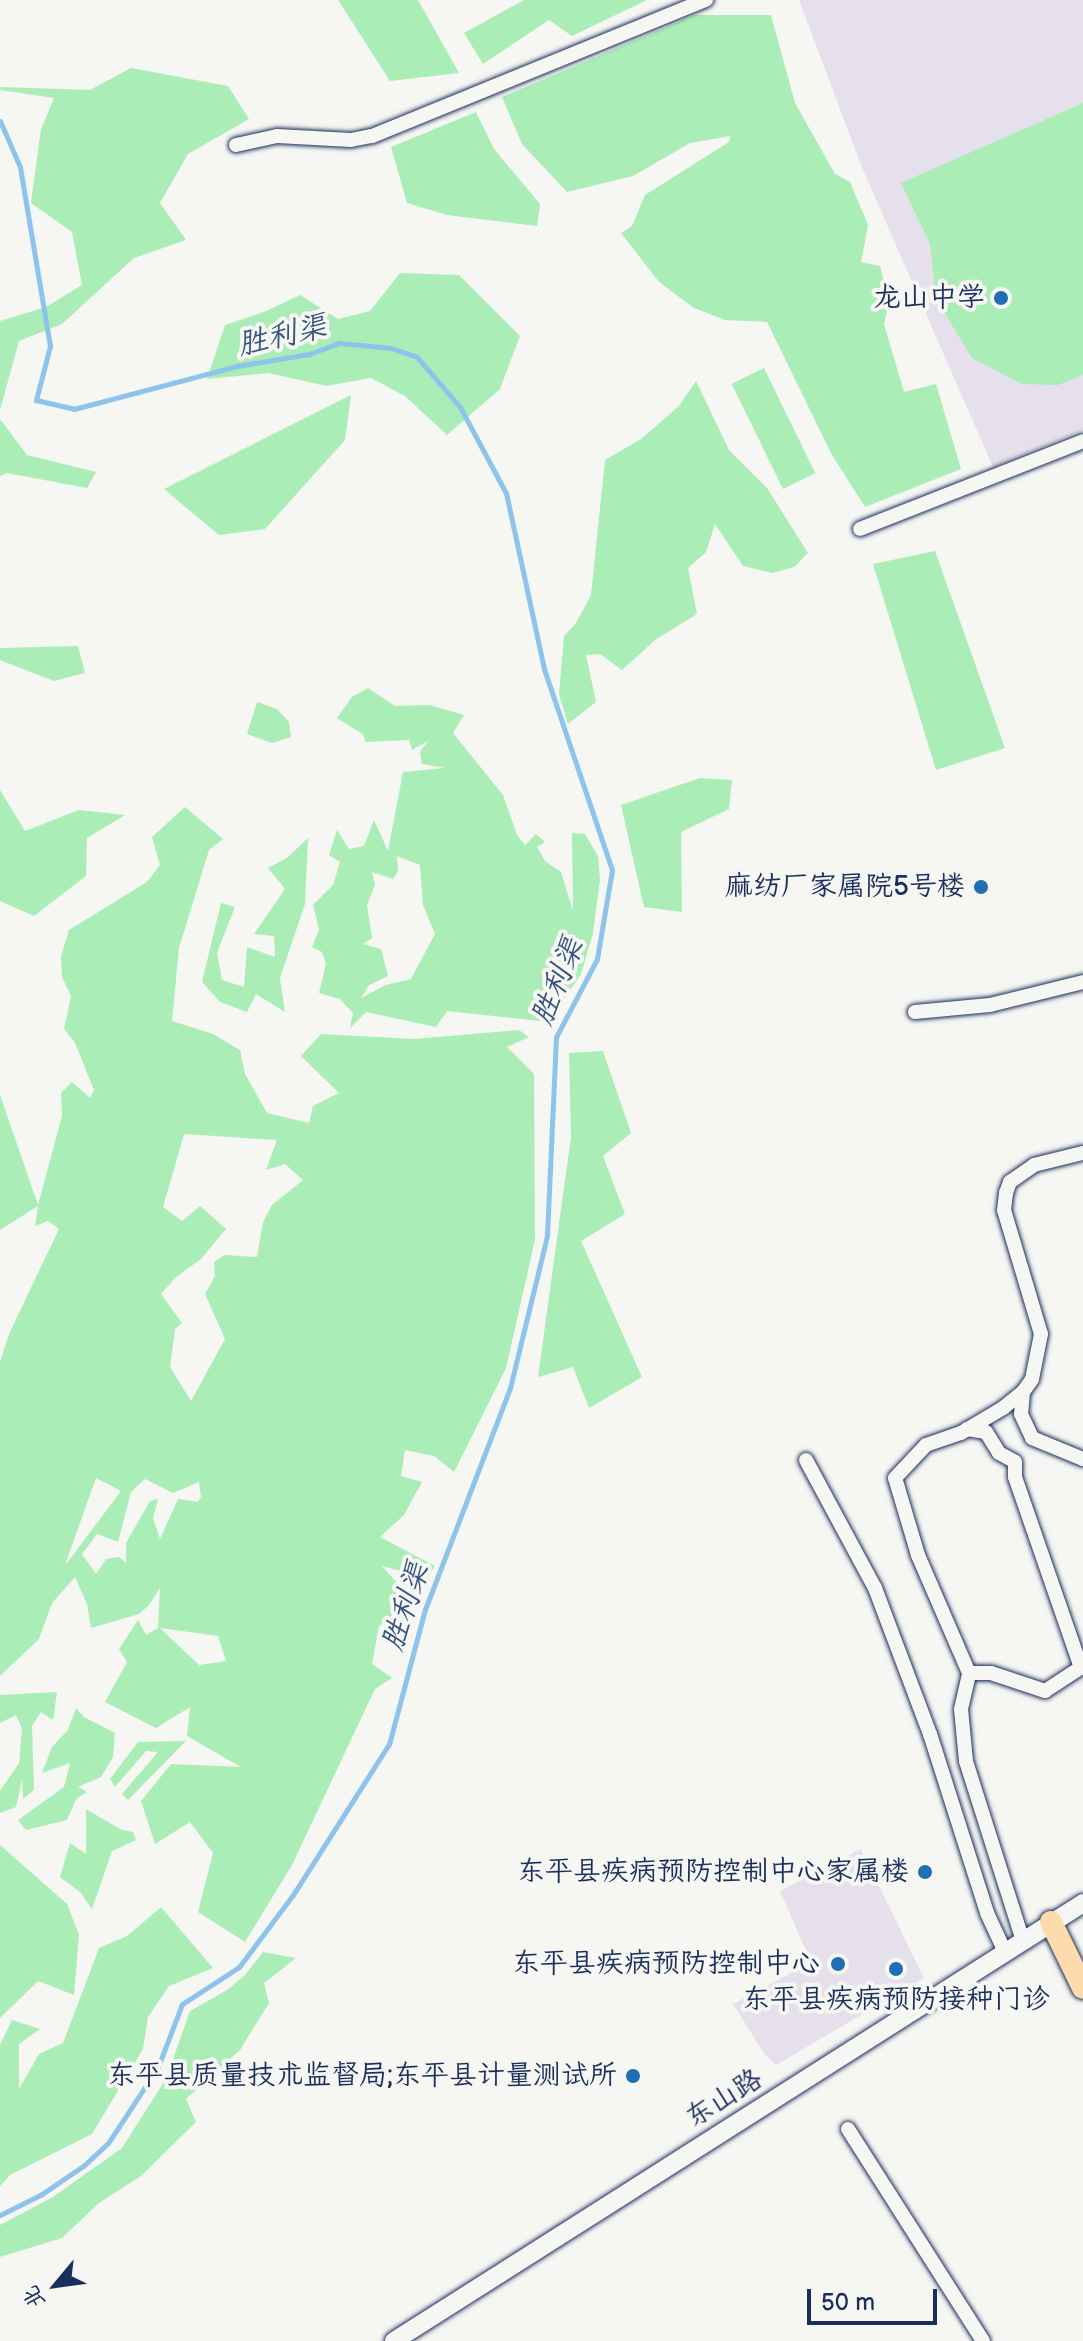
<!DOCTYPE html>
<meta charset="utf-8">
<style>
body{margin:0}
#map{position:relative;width:1083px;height:2341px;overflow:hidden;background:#f6f6f2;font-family:"Balsamiq Sans","LXGW WenKai TC",sans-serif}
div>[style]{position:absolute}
.built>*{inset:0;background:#e5e0ec}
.green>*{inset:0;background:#aaedb7;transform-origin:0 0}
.stream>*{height:5px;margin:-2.5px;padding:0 2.5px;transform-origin:2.5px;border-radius:2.5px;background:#8ec3eb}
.roads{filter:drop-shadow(0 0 2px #1b2f5e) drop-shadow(0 0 2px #1b2f5e)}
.minor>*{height:14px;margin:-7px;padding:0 7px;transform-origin:7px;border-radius:7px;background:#f6f6f2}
.tertiary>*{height:18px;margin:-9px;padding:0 9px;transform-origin:9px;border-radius:9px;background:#f6f6f2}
.primary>*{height:22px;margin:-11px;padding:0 11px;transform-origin:11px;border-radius:11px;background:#fedbac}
.dots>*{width:22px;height:22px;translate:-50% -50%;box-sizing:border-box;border:4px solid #f6f6f2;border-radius:50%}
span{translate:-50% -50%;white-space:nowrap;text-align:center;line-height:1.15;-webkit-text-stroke:8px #f6f6f2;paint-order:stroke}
.poi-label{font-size:28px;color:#1b2f5e}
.right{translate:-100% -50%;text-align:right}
.street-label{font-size:28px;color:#1b2f5e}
.water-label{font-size:30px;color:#385481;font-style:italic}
.north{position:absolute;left:16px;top:2245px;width:80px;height:80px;-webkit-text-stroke:6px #f6f6f2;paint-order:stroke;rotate:241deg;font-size:22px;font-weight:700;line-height:32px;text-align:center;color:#1b2f5e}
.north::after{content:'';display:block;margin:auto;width:28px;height:36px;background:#1b2f5e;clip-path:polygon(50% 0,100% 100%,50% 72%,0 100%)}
.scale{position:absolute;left:807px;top:2289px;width:130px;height:36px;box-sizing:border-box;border:4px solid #1b2f5e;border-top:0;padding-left:10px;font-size:24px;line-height:28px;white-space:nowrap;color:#1b2f5e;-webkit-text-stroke:6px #f6f6f2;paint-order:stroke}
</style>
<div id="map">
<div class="built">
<i style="clip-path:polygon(799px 0,1083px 0,1083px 430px,993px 467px,861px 165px)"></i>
<i style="clip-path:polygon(861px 1849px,924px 1978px,776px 2065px,765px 2055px,733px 2004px,811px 1962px,780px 1891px)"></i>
</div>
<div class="green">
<i style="clip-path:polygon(338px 0,418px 0,459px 73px,390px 81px)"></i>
<i style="clip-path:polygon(524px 0,647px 0,572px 36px,549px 20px,483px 64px,464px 33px)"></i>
<i style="clip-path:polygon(695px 15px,771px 15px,795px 103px,835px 174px,850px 182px,868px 225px,861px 262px,880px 266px,889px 301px,884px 324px,904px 392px,936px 384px,961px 469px,865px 507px,832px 455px,767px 322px,725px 320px,694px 308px,659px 282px,621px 233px,632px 226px,645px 195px,729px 142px,730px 136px,690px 143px,633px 176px,567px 192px,522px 144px,502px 97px)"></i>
<i style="clip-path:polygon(131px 68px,228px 86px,249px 119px,188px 154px,160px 203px,186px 240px,134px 258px,62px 324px,19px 341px,0 410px,0 321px,46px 307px,82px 285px,72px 232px,31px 203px,41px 129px,54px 98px,0 90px,0 87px,90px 90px)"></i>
<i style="clip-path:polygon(1083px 103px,1083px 375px,1058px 385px,1022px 384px,972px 358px,936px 299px,930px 244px,901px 183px)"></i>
<i style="clip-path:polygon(476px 112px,494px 149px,540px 204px,537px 226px,447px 215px,407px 203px,391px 147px)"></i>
<i style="clip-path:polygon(400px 273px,459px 275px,520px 336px,500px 389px,447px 435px,405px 396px,371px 378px,326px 386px,268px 373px,207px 379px,225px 325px,264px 312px,300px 295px,338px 319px,370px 311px)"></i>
<i style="left:764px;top:368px;width:117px;height:36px;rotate:64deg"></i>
<i style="clip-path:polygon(696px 381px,729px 450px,767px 488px,808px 553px,794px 567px,773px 573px,743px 566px,715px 524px,706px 552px,688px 568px,697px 614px,655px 640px,622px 670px,600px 654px,586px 655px,596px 702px,568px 724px,559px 694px,564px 636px,576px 623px,591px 595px,605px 460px,641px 439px,679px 406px)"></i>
<i style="clip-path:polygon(351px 395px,345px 440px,265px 529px,219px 535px,164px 489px)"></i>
<i style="clip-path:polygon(0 419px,27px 455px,96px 472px,87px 488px,7px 473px,0 476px)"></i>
<i style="clip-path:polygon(935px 551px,1005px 748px,936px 770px,873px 564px)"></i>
<i style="clip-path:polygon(78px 646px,85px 673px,54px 681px,0 660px,0 648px)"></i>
<i style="clip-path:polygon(evenodd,368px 688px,395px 706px,429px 705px,464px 715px,453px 733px,503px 795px,517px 835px,525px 845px,536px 834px,545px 842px,537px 847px,545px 861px,561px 872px,573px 911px,572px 833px,585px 834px,598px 856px,600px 880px,593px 933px,581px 974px,549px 1022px,447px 1011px,436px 1027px,366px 1012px,350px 1028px,353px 1013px,340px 999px,319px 993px,326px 964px,322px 952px,312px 947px,319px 930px,313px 905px,333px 885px,340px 862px,329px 855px,337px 830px,349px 849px,364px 846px,374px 820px,388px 851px,403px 772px,445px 768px,422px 764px,420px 752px,428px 741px,412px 750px,409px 740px,365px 742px,364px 735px,337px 718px,352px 697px,368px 688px,397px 856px,420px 865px,423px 905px,435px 934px,411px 979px,386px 985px,361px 998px,369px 985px,388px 976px,381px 949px,363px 944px,372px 938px,367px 905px,375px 885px,372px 872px,393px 879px,398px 871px,397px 856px)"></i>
<i style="clip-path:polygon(257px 702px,277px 709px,289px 722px,291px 737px,272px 743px,247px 734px)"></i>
<i style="clip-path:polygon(700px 778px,732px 780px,729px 809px,681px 832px,682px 912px,644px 907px,621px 805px)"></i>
<i style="clip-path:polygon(0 790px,25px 831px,79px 810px,125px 815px,87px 838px,86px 876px,34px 916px,0 901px)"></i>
<i style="clip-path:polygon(evenodd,185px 807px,223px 839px,209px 850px,179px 948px,172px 1021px,213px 1034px,240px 1050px,245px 1074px,267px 1113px,309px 1123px,313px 1106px,339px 1093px,301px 1056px,321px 1034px,414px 1039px,519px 1030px,529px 1037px,507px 1047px,534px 1074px,535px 1240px,506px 1368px,454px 1472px,434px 1456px,405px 1450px,401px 1476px,422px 1482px,404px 1515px,380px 1537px,435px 1566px,427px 1578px,382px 1566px,414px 1602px,379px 1626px,372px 1664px,392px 1678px,375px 1689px,292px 1865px,245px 1942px,198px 1912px,213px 1853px,190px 1822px,155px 1844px,141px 1801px,171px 1764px,241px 1767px,187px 1736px,190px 1707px,156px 1728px,105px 1702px,127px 1662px,119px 1649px,138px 1620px,146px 1635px,158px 1628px,160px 1588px,149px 1605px,139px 1614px,91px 1628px,87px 1604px,75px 1577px,52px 1603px,39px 1639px,0 1676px,0 1362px,9px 1334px,59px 1229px,48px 1221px,35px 1226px,38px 1206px,0 1230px,0 1095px,38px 1205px,62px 1116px,61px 1093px,72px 1082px,90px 1098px,94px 1090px,75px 1043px,64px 1029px,71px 996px,62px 977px,61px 956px,69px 930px,147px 882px,160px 865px,152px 837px,185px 807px,184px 1134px,277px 1140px,266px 1170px,285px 1164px,303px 1180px,272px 1205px,263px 1222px,257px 1257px,225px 1255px,214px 1262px,215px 1276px,205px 1294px,225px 1339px,191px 1401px,170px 1367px,175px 1329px,182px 1323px,161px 1294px,176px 1277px,201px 1259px,226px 1229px,200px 1206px,182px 1221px,163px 1207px,184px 1134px,185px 807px,96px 1478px,121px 1491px,67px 1563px,66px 1562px,96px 1478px,185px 807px,145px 1479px,173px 1493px,199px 1482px,201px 1497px,198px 1502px,178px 1499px,160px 1539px,153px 1518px,158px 1499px,150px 1501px,126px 1543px,126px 1563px,119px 1557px,106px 1559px,96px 1574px,82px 1554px,97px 1534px,118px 1542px,131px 1492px,145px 1479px,185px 807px,160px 1628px,218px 1636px,226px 1661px,199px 1665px,160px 1628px)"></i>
<i style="clip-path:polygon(308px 838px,305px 904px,280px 978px,285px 1012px,256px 994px,247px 1012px,220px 1002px,202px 982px,221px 903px,235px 907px,217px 953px,222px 980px,244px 987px,247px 947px,275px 957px,274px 936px,254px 934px,285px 889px,268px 868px,287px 858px)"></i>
<i style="clip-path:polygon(603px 1051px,631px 1133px,603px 1156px,625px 1214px,581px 1241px,642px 1377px,589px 1408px,573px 1367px,538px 1377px,571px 1137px,569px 1053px)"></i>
<i style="clip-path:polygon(57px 1692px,53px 1720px,41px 1712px,32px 1726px,34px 1790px,23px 1799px,22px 1780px,16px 1807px,0 1813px,0 1791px,19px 1763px,22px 1728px,16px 1715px,0 1723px,0 1695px)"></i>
<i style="clip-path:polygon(76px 1708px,84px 1717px,115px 1733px,113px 1757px,101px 1777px,78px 1787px,87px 1792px,76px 1799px,67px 1820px,26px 1830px,18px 1820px,64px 1787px,70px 1763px,42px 1773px,52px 1747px,68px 1730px)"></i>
<i style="clip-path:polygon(186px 1741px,128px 1800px,122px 1794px,158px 1752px,146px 1751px,115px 1787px,110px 1779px,138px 1742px)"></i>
<i style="clip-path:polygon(86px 1809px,122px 1830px,133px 1832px,136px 1840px,112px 1851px,92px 1909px,81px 1893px,60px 1877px,70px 1843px,86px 1854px)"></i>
<i style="clip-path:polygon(0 1845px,67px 1904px,79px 1935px,74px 1995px,38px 1981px,0 2018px)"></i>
<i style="clip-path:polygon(161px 1907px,213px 1968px,169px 1986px,148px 2017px,143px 2049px,92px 2134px,10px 2175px,0 2186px,0 2045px,12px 2020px,40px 2029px,19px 2044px,19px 2089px,39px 2054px,63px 2043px,99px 1948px,127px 1936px)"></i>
<i style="clip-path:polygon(263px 1952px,296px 1958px,264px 1983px,269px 2003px,240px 2050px,186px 2099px,196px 2122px,141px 2176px,99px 2203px,62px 2238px,0 2257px,0 2225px,53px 2197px,122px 2148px,166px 2079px,190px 2011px,227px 1990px,245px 1975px)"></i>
</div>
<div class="stream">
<i style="left:0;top:121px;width:50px;rotate:66.5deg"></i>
<i style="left:20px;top:167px;width:181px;rotate:80.5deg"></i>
<i style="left:50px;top:346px;width:56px;rotate:104.5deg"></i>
<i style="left:36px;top:400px;width:39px;rotate:13deg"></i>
<i style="left:74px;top:409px;width:169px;rotate:-14.8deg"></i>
<i style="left:237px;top:366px;width:73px;rotate:-9.5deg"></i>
<i style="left:309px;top:354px;width:33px;rotate:-20deg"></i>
<i style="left:340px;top:343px;width:51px;rotate:5.6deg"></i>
<i style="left:391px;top:348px;width:28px;rotate:19deg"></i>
<i style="left:417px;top:357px;width:66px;rotate:49.3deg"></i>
<i style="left:460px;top:407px;width:98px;rotate:61.9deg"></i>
<i style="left:506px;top:493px;width:180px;rotate:77.8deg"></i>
<i style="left:544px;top:669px;width:212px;rotate:71.3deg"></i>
<i style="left:612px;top:870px;width:90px;rotate:99.6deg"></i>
<i style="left:597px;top:959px;width:88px;rotate:117.7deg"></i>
<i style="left:556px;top:1037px;width:199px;rotate:92.6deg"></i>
<i style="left:547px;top:1236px;width:156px;rotate:103.7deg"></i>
<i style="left:510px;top:1388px;width:237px;rotate:111deg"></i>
<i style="left:425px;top:1609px;width:140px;rotate:104.9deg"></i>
<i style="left:389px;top:1744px;width:180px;rotate:122.5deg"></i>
<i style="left:292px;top:1896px;width:89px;rotate:126.7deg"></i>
<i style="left:239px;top:1967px;width:68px;rotate:147deg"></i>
<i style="left:182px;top:2004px;width:67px;rotate:110.9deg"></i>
<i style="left:158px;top:2067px;width:91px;rotate:123.3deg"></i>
<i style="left:108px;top:2143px;width:34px;rotate:137deg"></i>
<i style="left:83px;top:2166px;width:50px;rotate:145.7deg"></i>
<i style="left:42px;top:2194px;width:47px;rotate:153.4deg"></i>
</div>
<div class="roads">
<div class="minor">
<i style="left:236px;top:145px;width:42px;rotate:-12.4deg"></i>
<i style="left:277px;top:136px;width:74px;rotate:3.1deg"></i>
<i style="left:351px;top:140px;width:21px;rotate:-11deg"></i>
<i style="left:372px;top:136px;width:361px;rotate:-22.2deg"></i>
<i style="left:860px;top:529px;width:240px;rotate:-21.5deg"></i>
<i style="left:915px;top:1012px;width:75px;rotate:-5.3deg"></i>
<i style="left:990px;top:1005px;width:96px;rotate:-13.9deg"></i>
<i style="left:1023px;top:1392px;width:22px;rotate:95deg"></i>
<i style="left:1021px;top:1414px;width:26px;rotate:65deg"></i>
<i style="left:1032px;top:1438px;width:55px;rotate:22.4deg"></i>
<i style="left:967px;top:1429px;width:19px;rotate:9deg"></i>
<i style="left:986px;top:1432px;width:25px;rotate:58deg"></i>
<i style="left:999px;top:1453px;width:18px;rotate:29deg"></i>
<i style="left:1015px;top:1462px;width:15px;rotate:90deg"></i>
<i style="left:1015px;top:1477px;width:202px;rotate:70.9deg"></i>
<i style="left:806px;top:1460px;width:145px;rotate:61.7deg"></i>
<i style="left:875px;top:1588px;width:156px;rotate:69.4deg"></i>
<i style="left:930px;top:1734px;width:188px;rotate:72.3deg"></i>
<i style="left:987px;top:1913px;width:43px;rotate:65.2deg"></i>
<i style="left:969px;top:1673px;width:22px"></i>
<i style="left:991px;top:1673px;width:57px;rotate:18.4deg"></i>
<i style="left:1045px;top:1691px;width:45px;rotate:-33.3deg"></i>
<i style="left:1023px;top:1941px;width:189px;rotate:-107.6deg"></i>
<i style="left:966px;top:1761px;width:52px;rotate:-95.5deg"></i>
<i style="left:961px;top:1709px;width:37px;rotate:-77deg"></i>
<i style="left:969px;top:1673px;width:129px;rotate:-113.4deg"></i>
<i style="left:918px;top:1555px;width:80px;rotate:-106.6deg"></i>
<i style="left:895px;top:1478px;width:45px;rotate:-46.8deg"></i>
<i style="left:926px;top:1445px;width:37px;rotate:-19deg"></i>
<i style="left:961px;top:1433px;width:49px;rotate:-30.8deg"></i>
<i style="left:1003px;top:1408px;width:26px;rotate:-39deg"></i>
<i style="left:1023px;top:1392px;width:16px;rotate:-55deg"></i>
<i style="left:1032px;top:1379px;width:46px;rotate:-78.7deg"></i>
<i style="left:1041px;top:1334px;width:129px;rotate:-106.6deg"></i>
<i style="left:1004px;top:1210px;width:17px;rotate:-83deg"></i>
<i style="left:1006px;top:1193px;width:12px;rotate:-70deg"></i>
<i style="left:1010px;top:1182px;width:29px;rotate:-35deg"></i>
<i style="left:1034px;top:1165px;width:50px;rotate:-13.8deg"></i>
<i style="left:848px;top:2129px;width:251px;rotate:57.5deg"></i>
</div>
<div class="tertiary">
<i style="left:394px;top:2341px;width:816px;rotate:-32.44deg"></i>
</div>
<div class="primary">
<i style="left:1051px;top:1922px;width:73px;rotate:64.1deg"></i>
</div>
</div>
<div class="dots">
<i style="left:1001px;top:298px;background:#1f6fb2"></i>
<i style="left:981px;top:887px;background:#1f6fb2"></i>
<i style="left:925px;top:1872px;background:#1f6fb2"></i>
<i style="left:838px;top:1964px;background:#1f6fb2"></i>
<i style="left:896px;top:1969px;background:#1f6fb2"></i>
<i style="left:633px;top:2076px;background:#1f6fb2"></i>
</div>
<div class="poi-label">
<span class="right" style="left:985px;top:298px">龙山中学</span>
<span class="right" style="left:965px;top:887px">麻纺厂家属院5号楼</span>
<span class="right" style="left:909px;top:1872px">东平县疾病预防控制中心家属楼</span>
<span class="right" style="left:820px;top:1964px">东平县疾病预防控制中心</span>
<span style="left:896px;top:2000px">东平县疾病预防接种门诊</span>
<span class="right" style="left:617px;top:2076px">东平县质量技术监督局;东平县计量测试所</span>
</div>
<div class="street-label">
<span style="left:724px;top:2099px;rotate:-32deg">东山路</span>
</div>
<div class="water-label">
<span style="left:282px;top:336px;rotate:-13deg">胜利渠</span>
<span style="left:558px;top:982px;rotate:-68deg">胜利渠</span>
<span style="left:406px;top:1607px;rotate:-72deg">胜利渠</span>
</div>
<div class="north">北</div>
<div class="scale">50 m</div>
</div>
